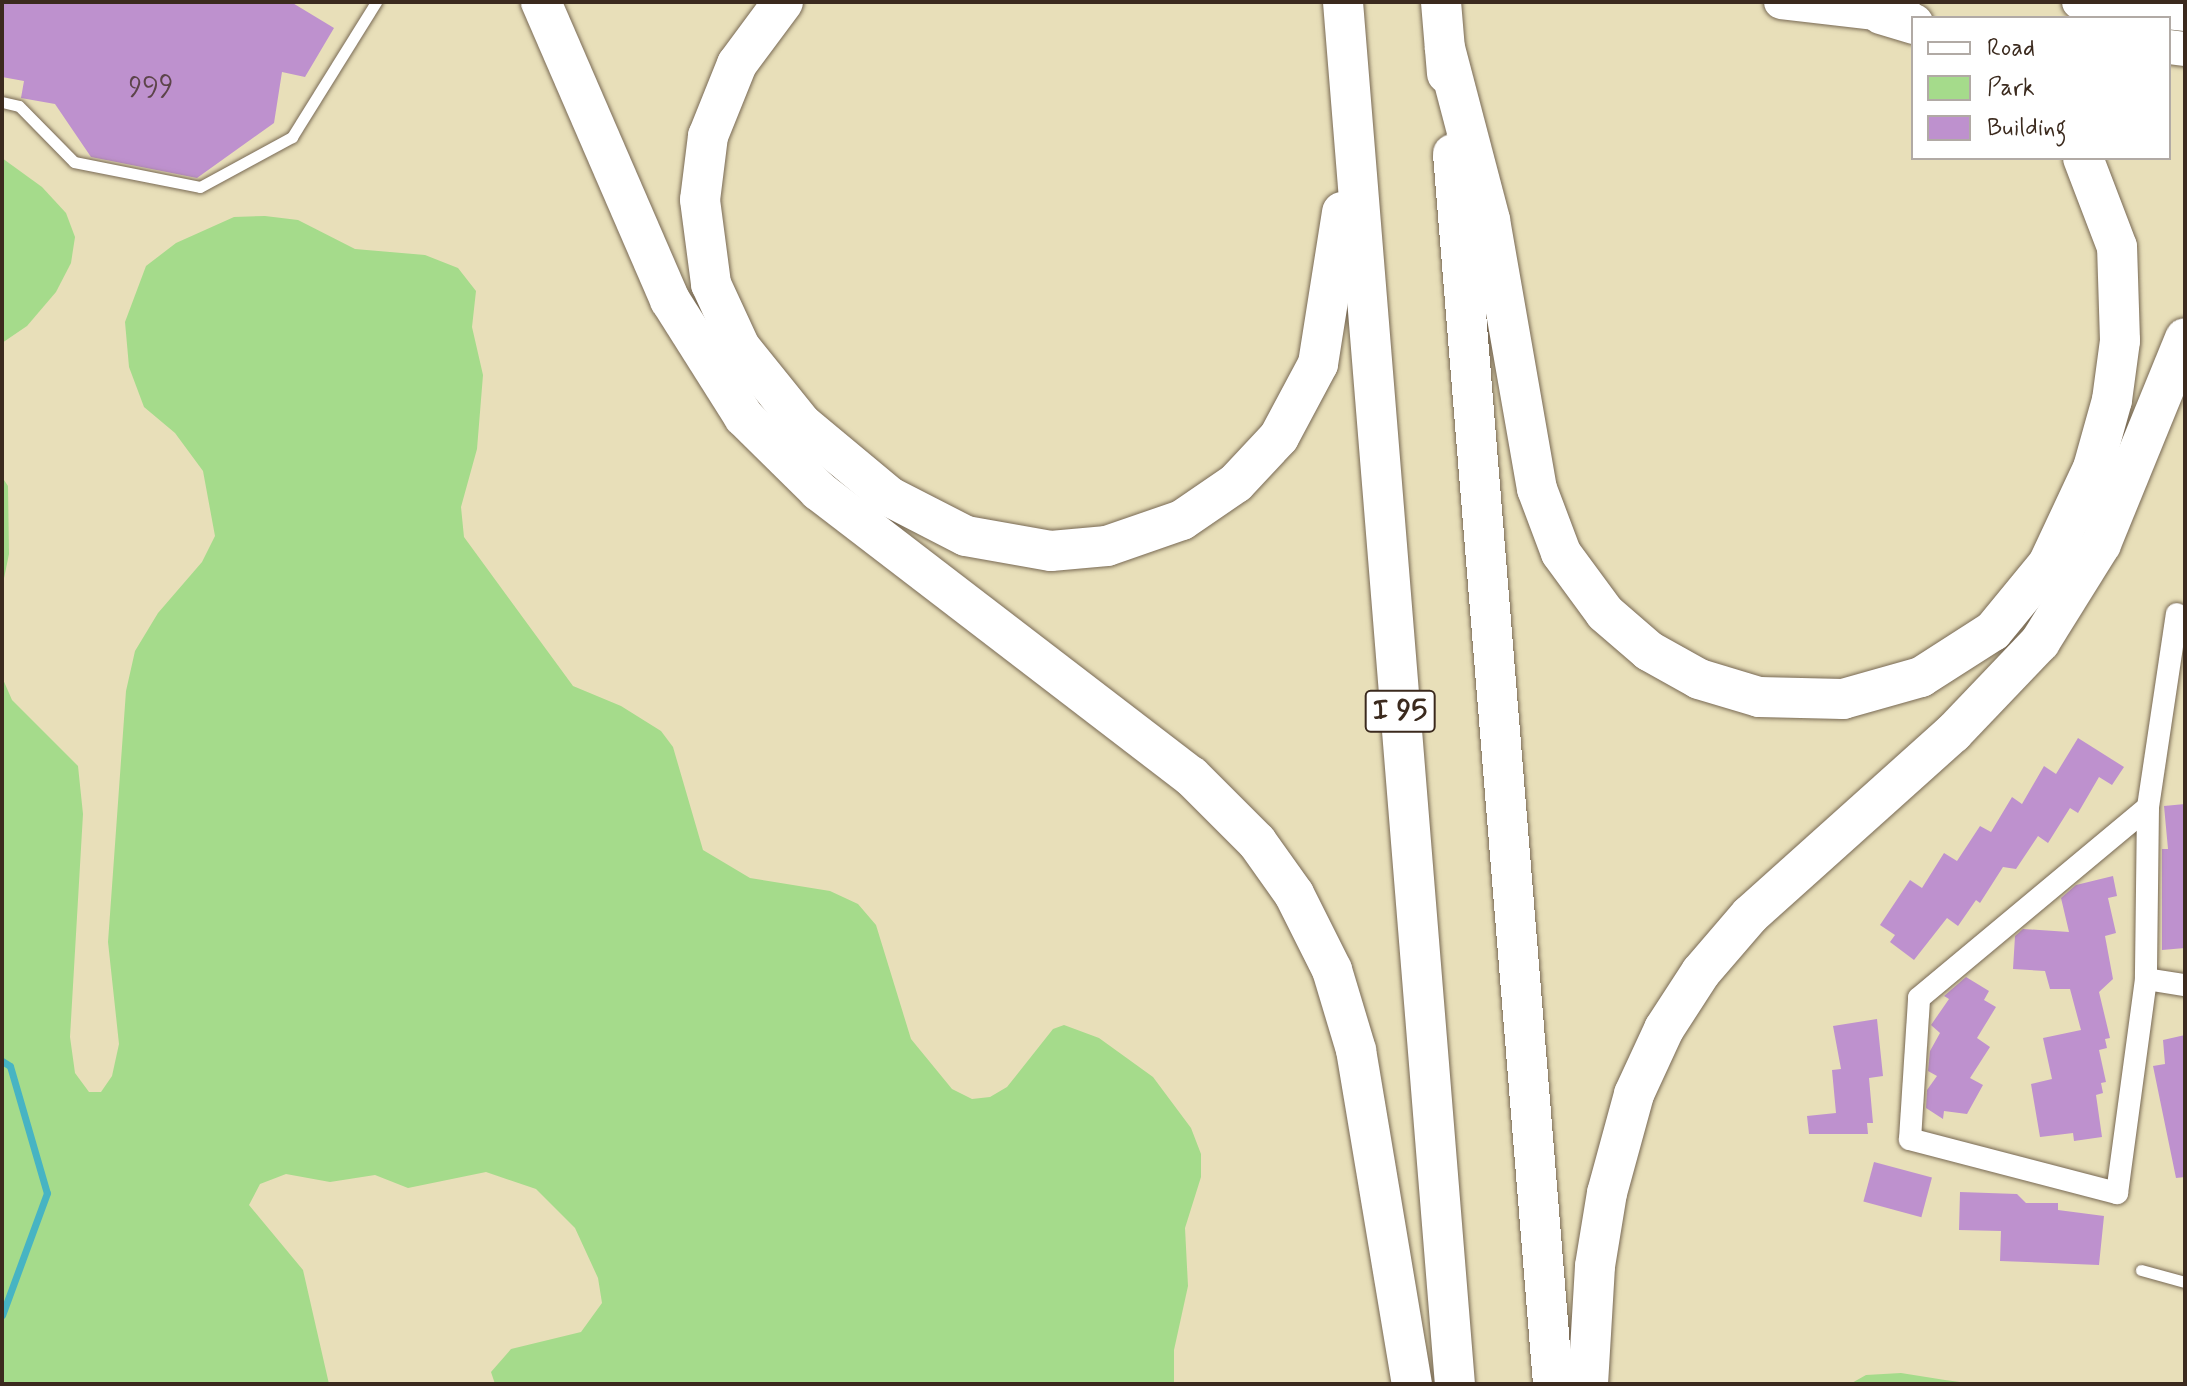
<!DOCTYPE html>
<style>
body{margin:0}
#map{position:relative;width:2187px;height:1386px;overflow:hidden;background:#e8dfb9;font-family:Mynerve,sans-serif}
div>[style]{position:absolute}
.green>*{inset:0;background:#a5db8b}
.stream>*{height:7px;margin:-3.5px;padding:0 3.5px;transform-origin:3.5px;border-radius:3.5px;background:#47b4c3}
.building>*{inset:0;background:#be91ce;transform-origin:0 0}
.roads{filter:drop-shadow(0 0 2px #786954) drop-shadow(0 0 2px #786954)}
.lane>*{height:11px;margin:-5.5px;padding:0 5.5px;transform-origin:5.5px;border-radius:5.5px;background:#fff}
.street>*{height:22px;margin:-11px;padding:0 11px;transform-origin:11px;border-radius:11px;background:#fff}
.primary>*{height:34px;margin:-17px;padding:0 17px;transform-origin:17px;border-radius:17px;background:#fff}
.highway>*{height:40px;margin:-20px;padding:0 20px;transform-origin:20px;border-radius:20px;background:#fff}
span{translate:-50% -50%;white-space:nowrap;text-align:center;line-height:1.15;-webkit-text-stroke:6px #fff;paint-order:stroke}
.number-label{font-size:28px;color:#5c444a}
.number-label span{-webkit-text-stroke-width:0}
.shield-label span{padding:2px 6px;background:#fff;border:2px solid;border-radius:6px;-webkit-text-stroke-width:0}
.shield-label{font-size:30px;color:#3b2a1e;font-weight:700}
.frame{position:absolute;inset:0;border:4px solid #3b2a1e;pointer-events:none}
.legend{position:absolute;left:1911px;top:16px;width:260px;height:144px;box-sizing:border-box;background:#fff;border:2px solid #b1aaa5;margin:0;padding:10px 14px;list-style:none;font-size:24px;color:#3b2a1e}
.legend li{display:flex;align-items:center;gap:16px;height:40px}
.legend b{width:40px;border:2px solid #b1aaa5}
</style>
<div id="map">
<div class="green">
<i style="clip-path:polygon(2px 158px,42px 187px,66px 213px,75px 237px,71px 263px,56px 292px,27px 326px,2px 343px)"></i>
<i style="clip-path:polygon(265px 216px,298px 220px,355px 249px,425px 255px,458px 268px,476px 291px,472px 327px,483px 375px,477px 449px,461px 507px,464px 537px,573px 686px,621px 706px,661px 731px,673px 747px,703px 850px,750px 878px,830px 891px,858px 904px,876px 925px,911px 1039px,952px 1089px,972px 1099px,990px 1097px,1007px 1087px,1053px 1029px,1064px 1025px,1099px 1038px,1153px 1077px,1191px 1128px,1201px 1154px,1201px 1177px,1185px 1228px,1188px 1286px,1174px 1350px,1174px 1384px,495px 1384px,491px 1372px,511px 1349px,581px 1332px,602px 1303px,598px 1278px,575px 1228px,536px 1189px,486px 1172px,408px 1188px,375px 1175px,330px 1182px,286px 1174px,260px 1184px,249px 1205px,303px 1270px,329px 1384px,2px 1384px,2px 677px,12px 700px,78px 766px,83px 814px,70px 1037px,75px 1073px,89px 1092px,101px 1092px,112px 1076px,119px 1044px,108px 942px,126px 691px,135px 651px,158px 613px,202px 562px,215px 536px,203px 471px,175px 433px,144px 407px,129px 367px,125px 322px,146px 266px,176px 243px,234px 217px)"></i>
<i style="clip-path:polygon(2px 477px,8px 486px,9px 554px,2px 588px)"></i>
<i style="clip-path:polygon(1901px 1373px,1945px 1380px,1975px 1384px,1850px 1384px,1866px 1375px)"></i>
</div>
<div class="stream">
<i style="left:2px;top:1061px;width:9px;rotate:32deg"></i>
<i style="left:10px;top:1066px;width:132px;rotate:73.8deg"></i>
<i style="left:47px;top:1193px;width:130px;rotate:110.2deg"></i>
</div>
<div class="building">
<i style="clip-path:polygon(2px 2px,291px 2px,334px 28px,305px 77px,282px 72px,274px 123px,197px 178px,91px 157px,55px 104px,21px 98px,24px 81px,2px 77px)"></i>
<i style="clip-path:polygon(2078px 738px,2124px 767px,2112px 785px,2099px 777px,2078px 813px,2070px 808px,2048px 843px,2038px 836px,2016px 869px,2003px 867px,1980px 903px,1976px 900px,1958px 926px,1947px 918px,1914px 960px,1890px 942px,1895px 935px,1880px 925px,1910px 880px,1922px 888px,1944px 853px,1957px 861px,1980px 826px,1991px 832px,2012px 797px,2022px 804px,2044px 766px,2056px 774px)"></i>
<i style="clip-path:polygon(2185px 804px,2185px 948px,2162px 950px,2162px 849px,2168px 849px,2164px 806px)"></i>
<i style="clip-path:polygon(2113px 876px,2117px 896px,2108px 898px,2116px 933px,2105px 936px,2113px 979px,2099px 992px,2110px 1038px,2105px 1039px,2107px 1048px,2099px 1050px,2106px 1082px,2101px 1083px,2103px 1093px,2096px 1095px,2102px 1137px,2074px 1141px,2073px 1133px,2040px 1137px,2031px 1084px,2052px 1079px,2043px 1038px,2081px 1030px,2070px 989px,2050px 989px,2045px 971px,2013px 969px,2015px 936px,2023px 929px,2069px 932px,2061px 898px,2076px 885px)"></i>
<i style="clip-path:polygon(1966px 977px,1989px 991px,1984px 1000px,1996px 1007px,1977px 1038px,1990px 1047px,1970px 1078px,1983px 1085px,1967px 1114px,1944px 1111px,1943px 1119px,1926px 1108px,1927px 1090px,1937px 1076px,1928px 1071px,1930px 1051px,1940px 1033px,1931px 1025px,1949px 999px,1944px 996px)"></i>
<i style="clip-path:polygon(1877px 1019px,1883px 1076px,1869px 1078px,1873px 1123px,1867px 1123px,1868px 1134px,1809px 1134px,1807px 1116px,1836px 1113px,1832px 1070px,1841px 1069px,1833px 1026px)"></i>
<i style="clip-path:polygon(2185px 1035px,2185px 1177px,2176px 1178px,2153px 1066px,2165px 1064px,2163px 1040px)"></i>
<i style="left:1874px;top:1162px;width:60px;height:41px;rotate:15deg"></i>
<i style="clip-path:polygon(1960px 1192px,2017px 1194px,2026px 1203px,2058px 1203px,2058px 1210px,2104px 1216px,2099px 1265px,2000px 1261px,2001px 1231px,1959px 1230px)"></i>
</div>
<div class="roads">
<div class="lane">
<i style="left:2px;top:102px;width:17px;rotate:13deg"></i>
<i style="left:19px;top:106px;width:78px;rotate:45.5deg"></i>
<i style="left:74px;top:162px;width:128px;rotate:11.2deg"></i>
<i style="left:200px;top:187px;width:105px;rotate:-28.5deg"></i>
<i style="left:292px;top:137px;width:159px;rotate:-58.1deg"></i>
<i style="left:2141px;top:1270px;width:46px;rotate:15.3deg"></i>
</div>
<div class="street">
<i style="left:2148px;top:807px;width:172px;rotate:90.7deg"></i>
<i style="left:2146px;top:979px;width:216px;rotate:97.7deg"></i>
<i style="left:2117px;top:1193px;width:214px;rotate:-165.4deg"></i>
<i style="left:1910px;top:1139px;width:141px;rotate:-86.3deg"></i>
<i style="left:1919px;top:998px;width:298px;rotate:-39.8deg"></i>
<i style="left:2148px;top:807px;width:195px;rotate:-81.5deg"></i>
<i style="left:2146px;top:979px;width:39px;rotate:9deg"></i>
</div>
<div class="primary">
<i style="left:1781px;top:2px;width:128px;rotate:6.7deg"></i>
<i style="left:2079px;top:2px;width:107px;rotate:6.5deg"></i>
<i style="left:2169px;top:47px;width:16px;rotate:7deg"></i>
</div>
<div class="highway">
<i style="left:541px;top:2px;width:325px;rotate:66.6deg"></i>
<i style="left:670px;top:300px;width:138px;rotate:57.7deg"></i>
<i style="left:744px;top:417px;width:105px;rotate:44.6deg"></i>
<i style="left:819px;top:491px;width:469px;rotate:37.5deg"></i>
<i style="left:1191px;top:776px;width:93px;rotate:45deg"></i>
<i style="left:1257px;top:842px;width:64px;rotate:54.6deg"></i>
<i style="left:1294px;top:894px;width:85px;rotate:63.4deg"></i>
<i style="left:1332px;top:970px;width:84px;rotate:73.3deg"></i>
<i style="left:1356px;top:1050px;width:339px;rotate:80.5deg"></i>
<i style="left:783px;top:2px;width:77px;rotate:126.6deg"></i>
<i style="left:737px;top:64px;width:78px;rotate:111.9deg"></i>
<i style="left:708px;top:136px;width:64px;rotate:97.1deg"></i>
<i style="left:700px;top:200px;width:85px;rotate:82.5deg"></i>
<i style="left:711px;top:284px;width:69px;rotate:65.3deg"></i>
<i style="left:740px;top:347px;width:99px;rotate:51.2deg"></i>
<i style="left:802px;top:424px;width:114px;rotate:39.7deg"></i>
<i style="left:890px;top:497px;width:85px;rotate:27.2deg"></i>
<i style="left:966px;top:536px;width:86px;rotate:10deg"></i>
<i style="left:1051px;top:551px;width:56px;rotate:-5.1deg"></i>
<i style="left:1107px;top:546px;width:79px;rotate:-19.1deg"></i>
<i style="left:1182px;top:520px;width:65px;rotate:-34.4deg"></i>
<i style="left:1236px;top:483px;width:63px;rotate:-46.9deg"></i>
<i style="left:1279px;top:437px;width:83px;rotate:-61.9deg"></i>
<i style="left:1318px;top:364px;width:154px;rotate:-81deg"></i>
<i style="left:1343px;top:2px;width:1387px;rotate:85.37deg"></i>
<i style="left:1441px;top:2px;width:72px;rotate:85.2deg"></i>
<i style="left:1881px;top:14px;width:34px;rotate:17deg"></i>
<i style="left:1445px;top:48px;width:178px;rotate:75.3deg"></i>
<i style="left:1490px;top:220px;width:273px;rotate:80.1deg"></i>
<i style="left:1537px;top:489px;width:68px;rotate:69.4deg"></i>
<i style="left:1561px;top:553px;width:74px;rotate:53.7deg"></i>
<i style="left:1605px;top:613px;width:58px;rotate:40.8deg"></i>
<i style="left:1649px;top:651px;width:57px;rotate:29.2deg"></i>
<i style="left:1699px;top:679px;width:63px;rotate:16.7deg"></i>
<i style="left:1759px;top:697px;width:84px;rotate:1.4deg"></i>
<i style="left:1843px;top:699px;width:81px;rotate:-15.8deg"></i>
<i style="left:1921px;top:677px;width:85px;rotate:-32.6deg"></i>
<i style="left:1993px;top:631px;width:87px;rotate:-50.6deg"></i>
<i style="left:2048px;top:564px;width:106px;rotate:-64.9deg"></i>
<i style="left:2093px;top:468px;width:71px;rotate:-74.4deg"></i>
<i style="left:2112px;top:400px;width:60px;rotate:-82.3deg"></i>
<i style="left:2120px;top:341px;width:94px;rotate:-91.8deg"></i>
<i style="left:2117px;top:247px;width:95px;rotate:-110.9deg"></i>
<i style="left:1453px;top:154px;width:1234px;rotate:85.35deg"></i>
<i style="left:1588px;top:1384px;width:118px;rotate:-86.6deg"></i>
<i style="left:1595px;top:1266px;width:74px;rotate:-80.7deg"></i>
<i style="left:1607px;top:1193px;width:103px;rotate:-74.7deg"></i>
<i style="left:1634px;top:1094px;width:72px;rotate:-65.2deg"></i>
<i style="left:1664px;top:1029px;width:68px;rotate:-57deg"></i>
<i style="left:1701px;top:972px;width:75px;rotate:-49.3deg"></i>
<i style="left:1750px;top:915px;width:273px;rotate:-41.9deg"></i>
<i style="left:1953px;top:733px;width:126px;rotate:-46.3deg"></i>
<i style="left:2040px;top:642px;width:115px;rotate:-58.1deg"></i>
<i style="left:2101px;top:544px;width:222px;rotate:-67.8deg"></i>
</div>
</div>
<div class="number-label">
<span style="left:151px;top:89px">999</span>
</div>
<div class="shield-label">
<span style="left:1400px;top:711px">I 95</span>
</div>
<div class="frame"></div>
<ul class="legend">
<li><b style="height:10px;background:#fff"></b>Road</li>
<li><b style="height:22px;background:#a5db8b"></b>Park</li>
<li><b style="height:22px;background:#be91ce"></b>Building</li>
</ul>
</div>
